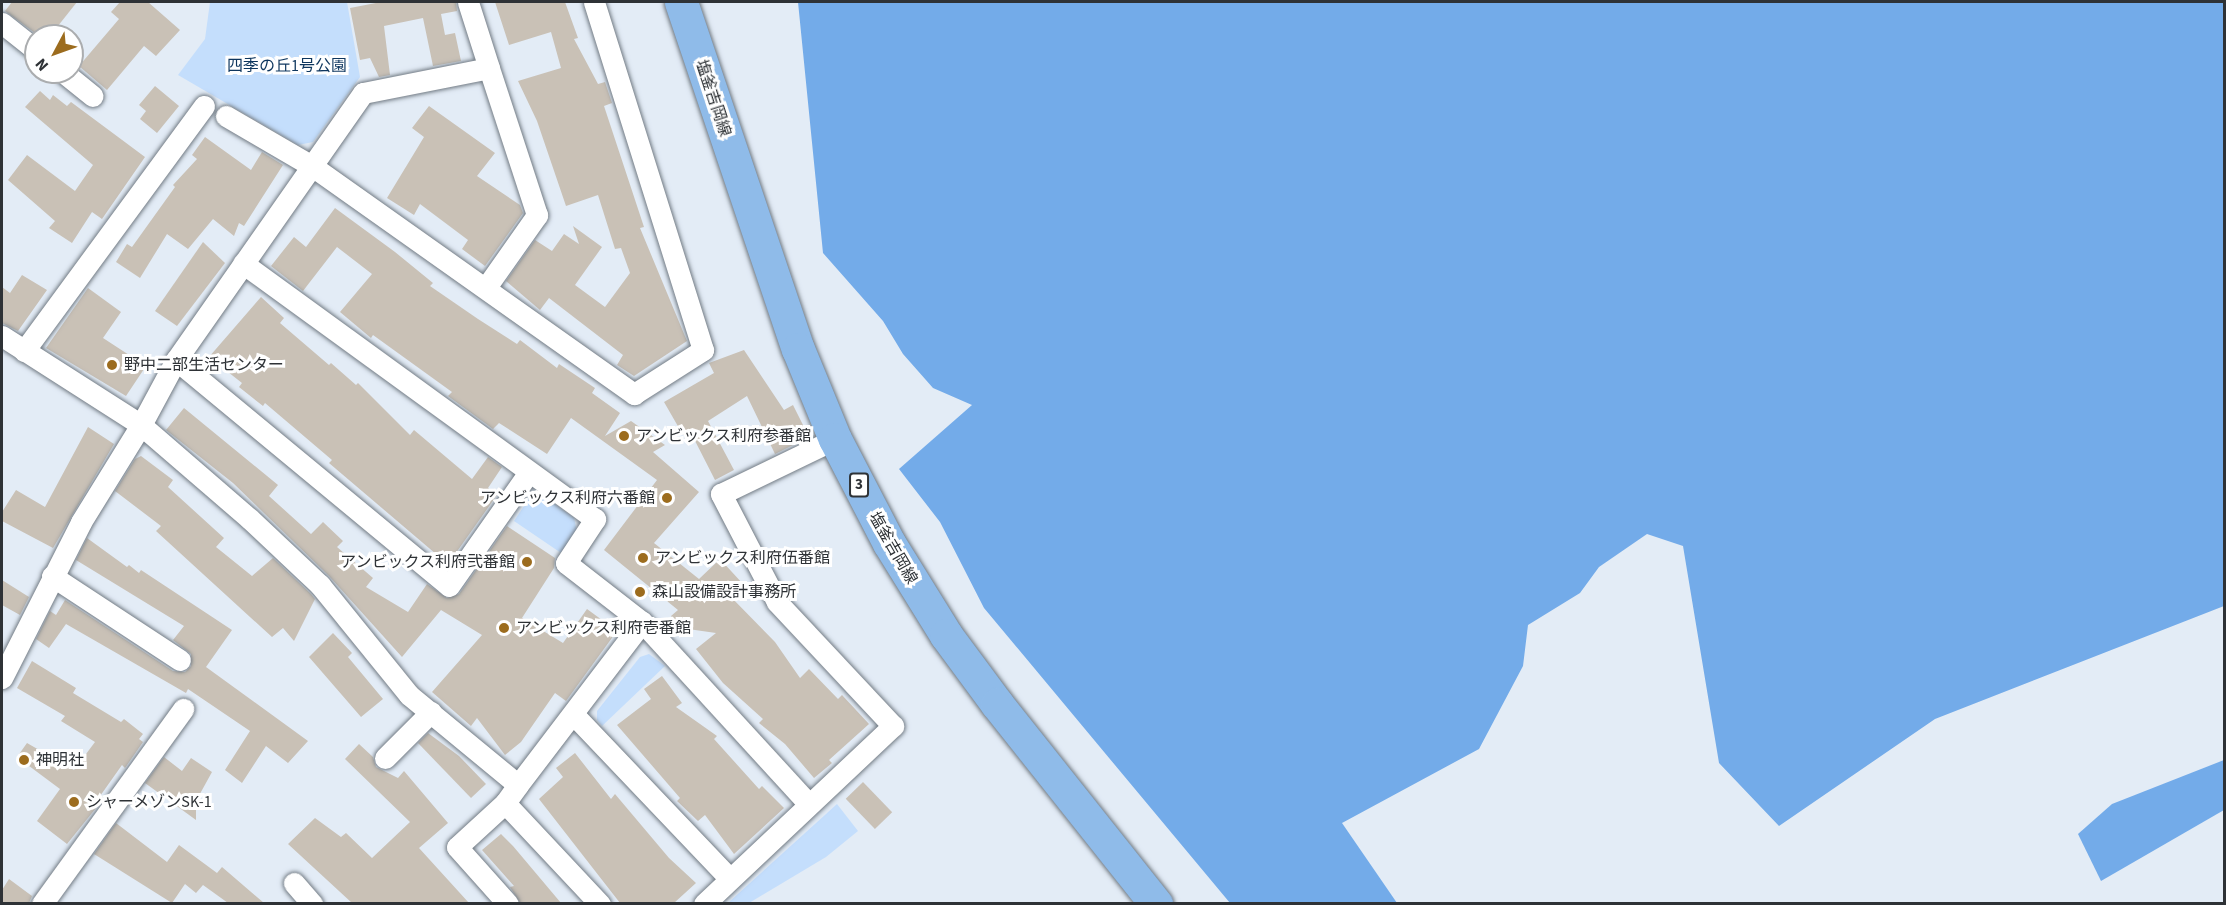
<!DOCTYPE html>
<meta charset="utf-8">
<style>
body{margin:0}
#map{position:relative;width:2226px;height:905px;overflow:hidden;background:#e3ecf6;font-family:"Source Sans 3","Noto Sans JP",sans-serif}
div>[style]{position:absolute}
.green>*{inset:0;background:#c4defc}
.forest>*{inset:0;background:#73abe9}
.building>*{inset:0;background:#c9c1b6;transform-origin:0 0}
.roads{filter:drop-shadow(0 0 2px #727b84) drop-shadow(0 0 2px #727b84)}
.minor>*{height:21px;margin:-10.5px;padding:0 10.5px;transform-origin:10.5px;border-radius:10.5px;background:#fff}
.primary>*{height:33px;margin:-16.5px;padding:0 16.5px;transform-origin:16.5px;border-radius:16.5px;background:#8fbbe9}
.dots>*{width:16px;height:16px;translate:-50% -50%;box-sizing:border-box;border:3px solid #fff;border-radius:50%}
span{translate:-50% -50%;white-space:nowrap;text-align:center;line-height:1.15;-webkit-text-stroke:6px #fff;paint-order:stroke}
.shield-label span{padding:2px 4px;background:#fff;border:2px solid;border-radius:4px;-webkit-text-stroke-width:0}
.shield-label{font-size:15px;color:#2e3236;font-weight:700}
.park-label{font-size:16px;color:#0e365e}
.street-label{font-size:16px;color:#2e3236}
.poi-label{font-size:16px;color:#2e3236}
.left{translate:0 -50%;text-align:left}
.right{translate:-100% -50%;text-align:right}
.frame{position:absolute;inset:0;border:3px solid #2e3236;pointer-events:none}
.north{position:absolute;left:24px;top:24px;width:60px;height:60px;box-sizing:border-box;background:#fff;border:2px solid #abadaf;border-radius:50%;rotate:229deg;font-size:16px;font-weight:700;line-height:24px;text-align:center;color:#2e3236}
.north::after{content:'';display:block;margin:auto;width:21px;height:27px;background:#9c6c1e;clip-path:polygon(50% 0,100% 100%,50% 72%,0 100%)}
</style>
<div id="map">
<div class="green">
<i style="clip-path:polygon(210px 2px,347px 2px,360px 77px,313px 142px,298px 145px,178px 75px,205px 39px)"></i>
<i style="clip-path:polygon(542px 495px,574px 518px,578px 536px,564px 555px,514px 521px,528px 500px)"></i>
<i style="clip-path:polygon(649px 654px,665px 666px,602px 726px,597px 720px,597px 711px,640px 657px)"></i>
<i style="clip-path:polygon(837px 804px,858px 831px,826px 857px,749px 903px,728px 903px)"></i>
</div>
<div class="forest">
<i style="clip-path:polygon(798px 2px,2224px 2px,2224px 606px,1935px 719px,1779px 826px,1719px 763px,1683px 546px,1647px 534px,1599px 567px,1580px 593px,1528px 625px,1523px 666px,1479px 749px,1342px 823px,1397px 903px,1230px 903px,984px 608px,940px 522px,899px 469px,972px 405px,933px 388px,903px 354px,883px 321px,823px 253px)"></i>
<i style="clip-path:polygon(2224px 760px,2224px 810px,2101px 881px,2078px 834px,2112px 804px)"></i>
</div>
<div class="building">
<i style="clip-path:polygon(12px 2px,77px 2px,50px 36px,39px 36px,5px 11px)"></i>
<i style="clip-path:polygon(120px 2px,148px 2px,180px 30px,156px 56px,144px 46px,107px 90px,79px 66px,119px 19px,111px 12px)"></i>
<i style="clip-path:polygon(381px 2px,456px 2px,457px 11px,441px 14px,445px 35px,455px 33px,461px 61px,433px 66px,423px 18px,384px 26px,390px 75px,379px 77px,370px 58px,360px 60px,350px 8px)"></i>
<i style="clip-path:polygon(495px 2px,565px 2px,578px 38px,574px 39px,598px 84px,605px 82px,612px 103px,604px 106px,644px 227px,640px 228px,687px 341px,634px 376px,617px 365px,623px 355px,549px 298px,540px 310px,506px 281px,535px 240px,552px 251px,564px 234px,579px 244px,573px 226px,602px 247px,575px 285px,605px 307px,630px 273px,621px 248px,615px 249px,598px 195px,566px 206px,537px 121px,518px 81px,561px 68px,551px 32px,509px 45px)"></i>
<i style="clip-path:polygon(155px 86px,179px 106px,157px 133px,140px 119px,146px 111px,139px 105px)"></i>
<i style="clip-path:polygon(40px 91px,50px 100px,53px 95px,67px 106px,71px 102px,145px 157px,102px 219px,92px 212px,72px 243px,49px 228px,55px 221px,8px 180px,27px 155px,75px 191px,93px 165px,25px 107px)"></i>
<i style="clip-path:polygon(429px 106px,495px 153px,477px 176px,520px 205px,523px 213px,485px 266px,462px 249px,468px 240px,420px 204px,414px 215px,387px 198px,424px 137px,412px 128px)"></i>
<i style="clip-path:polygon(205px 137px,251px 170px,262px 152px,283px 165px,244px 226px,239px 223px,234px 236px,213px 219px,188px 249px,167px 234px,140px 278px,116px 262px,127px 244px,132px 247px,175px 187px,173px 185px,197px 159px,192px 155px)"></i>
<i style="clip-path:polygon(335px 208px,395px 252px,433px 283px,430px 286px,478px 319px,517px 344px,520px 340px,557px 368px,559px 364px,595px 388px,592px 393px,620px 413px,605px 436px,631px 421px,665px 445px,653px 452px,699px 492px,654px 543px,699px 579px,720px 559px,743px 584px,730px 596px,775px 642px,800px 678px,809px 669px,838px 699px,842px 695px,869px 724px,829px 760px,832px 763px,814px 778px,785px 744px,759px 723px,763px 719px,723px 683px,696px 649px,716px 633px,681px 628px,671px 616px,678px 610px,604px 550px,657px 480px,571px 418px,547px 454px,499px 423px,493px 429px,448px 396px,452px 392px,373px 335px,371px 338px,340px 312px,372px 274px,337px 247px,303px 291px,271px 266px,294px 237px,306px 247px)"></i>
<i style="clip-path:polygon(203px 242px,225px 263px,177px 326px,155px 311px)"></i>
<i style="clip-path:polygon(22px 275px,47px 290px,18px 331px,2px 323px,2px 287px,10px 293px)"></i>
<i style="clip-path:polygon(88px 288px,121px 312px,103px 338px,146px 366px,126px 396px,46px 348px)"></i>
<i style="clip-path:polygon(261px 297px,284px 318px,280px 323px,329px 365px,331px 363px,356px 385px,358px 383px,410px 435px,414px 430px,472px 479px,488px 457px,502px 467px,488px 488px,497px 495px,446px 567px,441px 563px,443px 560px,329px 463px,332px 460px,265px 403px,263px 406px,239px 387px,242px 383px,209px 357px)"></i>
<i style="clip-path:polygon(744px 350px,784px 410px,793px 405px,809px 437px,775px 454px,747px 396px,708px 421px,734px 470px,715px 480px,690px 431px,683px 435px,664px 402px,714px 373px,709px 363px)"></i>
<i style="clip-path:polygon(184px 408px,278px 485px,269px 496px,311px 534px,323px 522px,343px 541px,337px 547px,373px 578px,366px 587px,408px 612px,427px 584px,447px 598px,459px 594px,507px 526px,555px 558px,554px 568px,522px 618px,563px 643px,587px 609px,617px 631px,566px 701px,555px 693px,521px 742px,505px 755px,477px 718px,471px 726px,432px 692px,482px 635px,441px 610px,402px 657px,329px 576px,233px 483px,166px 430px)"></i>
<i style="clip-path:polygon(88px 427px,114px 444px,53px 548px,2px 521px,2px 512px,16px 490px,45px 507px)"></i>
<i style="clip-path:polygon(141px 456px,173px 480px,168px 487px,224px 538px,216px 547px,252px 576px,273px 558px,311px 594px,315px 599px,294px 641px,283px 628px,272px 637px,156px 531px,161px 526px,115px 491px,135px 459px)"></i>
<i style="clip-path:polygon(87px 538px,127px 567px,129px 565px,139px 573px,141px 570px,232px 630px,206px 667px,308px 741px,288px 763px,266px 746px,242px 783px,225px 770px,250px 731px,188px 689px,186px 693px,66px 624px,49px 648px,36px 639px,50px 611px,56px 615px,65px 600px,173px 671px,185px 672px,191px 666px,191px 654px,173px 640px,184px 626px,76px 560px)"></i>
<i style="clip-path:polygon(2px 580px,29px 597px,20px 615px,2px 605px)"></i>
<i style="clip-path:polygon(333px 633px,352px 653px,348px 657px,383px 699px,361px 717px,309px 657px)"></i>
<i style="clip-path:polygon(32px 661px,76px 688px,73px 693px,121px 722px,124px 719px,143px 734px,139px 739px,143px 742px,125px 768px,122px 765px,93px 806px,96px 808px,67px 844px,37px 821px,60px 789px,17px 757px,27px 743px,74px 770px,95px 742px,61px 721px,65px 716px,17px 688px)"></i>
<i style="clip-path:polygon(662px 676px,682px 703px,676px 707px,717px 736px,714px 739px,759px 789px,762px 786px,784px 808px,734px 854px,705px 815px,698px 821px,677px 801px,680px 798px,617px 725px,651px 699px,644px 689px)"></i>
<i style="clip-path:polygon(428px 733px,459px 756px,486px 784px,471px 798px,418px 743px)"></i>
<i style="clip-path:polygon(359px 744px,373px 757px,376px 767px,398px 778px,404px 771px,448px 823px,419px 848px,469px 903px,352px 903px,288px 844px,315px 818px,341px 837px,346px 833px,372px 858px,410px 822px,345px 759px)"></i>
<i style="clip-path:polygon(575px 753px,611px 799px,615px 794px,669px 858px,696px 883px,674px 903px,620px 903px,539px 799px,563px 777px,556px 768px)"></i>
<i style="clip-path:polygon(164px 757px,182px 771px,191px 758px,212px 772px,196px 801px,196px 820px,145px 783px)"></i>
<i style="left:863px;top:782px;width:42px;height:24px;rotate:46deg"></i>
<i style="clip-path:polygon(116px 823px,167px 862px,179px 845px,217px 873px,222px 867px,264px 903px,228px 903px,203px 885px,196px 893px,185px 884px,172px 903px,94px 854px)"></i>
<i style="clip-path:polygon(501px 834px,513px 846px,561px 903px,520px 903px,510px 887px,514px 886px,482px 850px)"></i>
<i style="clip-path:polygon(9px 879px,32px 896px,29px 903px,2px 903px,2px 890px)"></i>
</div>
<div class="roads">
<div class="minor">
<i style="left:2px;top:23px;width:43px;rotate:38.5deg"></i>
<i style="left:63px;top:72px;width:38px;rotate:39deg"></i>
<i style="left:226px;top:116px;width:99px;rotate:30.2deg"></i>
<i style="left:312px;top:166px;width:395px;rotate:35.3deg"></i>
<i style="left:634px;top:394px;width:82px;rotate:-32.5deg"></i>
<i style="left:703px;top:350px;width:365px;rotate:-107.4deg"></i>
<i style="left:487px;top:286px;width:87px;rotate:-54.8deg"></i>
<i style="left:537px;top:215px;width:155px;rotate:-108.1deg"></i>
<i style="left:2px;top:336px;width:165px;rotate:32.6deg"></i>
<i style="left:141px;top:425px;width:74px;rotate:-61.7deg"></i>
<i style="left:176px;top:360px;width:326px;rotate:-55deg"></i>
<i style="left:363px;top:93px;width:128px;rotate:-11.2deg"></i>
<i style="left:489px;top:68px;width:69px;rotate:-107.7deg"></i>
<i style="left:24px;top:351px;width:304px;rotate:-53.7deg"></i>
<i style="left:176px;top:360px;width:354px;rotate:39.6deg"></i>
<i style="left:449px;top:586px;width:139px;rotate:-54.9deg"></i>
<i style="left:52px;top:576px;width:153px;rotate:33.3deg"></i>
<i style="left:642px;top:622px;width:247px;rotate:47.5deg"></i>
<i style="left:2px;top:678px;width:175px;rotate:-63.1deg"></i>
<i style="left:81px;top:522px;width:114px;rotate:-58.3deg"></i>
<i style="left:141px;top:425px;width:144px;rotate:40.8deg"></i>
<i style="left:250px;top:519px;width:96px;rotate:43.3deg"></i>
<i style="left:320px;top:585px;width:141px;rotate:51deg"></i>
<i style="left:409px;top:695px;width:141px;rotate:39.5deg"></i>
<i style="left:518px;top:785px;width:205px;rotate:-52.7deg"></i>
<i style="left:642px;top:622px;width:96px;rotate:-142.2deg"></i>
<i style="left:566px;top:563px;width:53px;rotate:-56.6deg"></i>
<i style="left:595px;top:519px;width:435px;rotate:-144deg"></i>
<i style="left:574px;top:715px;width:226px;rotate:46.4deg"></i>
<i style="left:385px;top:758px;width:65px;rotate:-45deg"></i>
<i style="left:518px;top:785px;width:22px;rotate:126deg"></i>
<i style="left:505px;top:803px;width:139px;rotate:46.8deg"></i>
<i style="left:505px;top:803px;width:65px;rotate:137.5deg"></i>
<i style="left:457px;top:847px;width:76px;rotate:48.2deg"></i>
<i style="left:294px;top:883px;width:28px;rotate:49deg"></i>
<i style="left:42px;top:904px;width:241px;rotate:-54.1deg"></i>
<i style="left:704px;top:904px;width:260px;rotate:-43.3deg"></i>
<i style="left:893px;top:726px;width:170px;rotate:-133.1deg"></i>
<i style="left:777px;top:602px;width:122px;rotate:-117.4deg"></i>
<i style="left:721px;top:494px;width:127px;rotate:-25.8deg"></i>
</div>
<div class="primary">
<i style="left:681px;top:2px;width:366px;rotate:71.4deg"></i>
<i style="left:798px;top:349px;width:97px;rotate:67.7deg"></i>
<i style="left:835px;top:439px;width:117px;rotate:62.6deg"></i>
<i style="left:889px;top:543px;width:108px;rotate:58.2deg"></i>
<i style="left:946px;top:635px;width:86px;rotate:53.5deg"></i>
<i style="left:997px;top:704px;width:256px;rotate:51.5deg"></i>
</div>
</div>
<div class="dots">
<i style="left:112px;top:365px;background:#9c6c1e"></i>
<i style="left:624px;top:436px;background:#9c6c1e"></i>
<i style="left:667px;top:498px;background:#9c6c1e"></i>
<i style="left:643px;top:558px;background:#9c6c1e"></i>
<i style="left:527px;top:562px;background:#9c6c1e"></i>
<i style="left:640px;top:592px;background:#9c6c1e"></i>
<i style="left:504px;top:628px;background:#9c6c1e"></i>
<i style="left:24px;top:760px;background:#9c6c1e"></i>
<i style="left:74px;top:802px;background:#9c6c1e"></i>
</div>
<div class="shield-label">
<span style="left:859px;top:485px">3</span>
</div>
<div class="park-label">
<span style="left:287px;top:66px">四季の丘1号公園</span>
</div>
<div class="street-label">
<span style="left:713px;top:98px;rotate:72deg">塩釜吉岡線</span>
<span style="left:893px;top:548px;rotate:60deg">塩釜吉岡線</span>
</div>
<div class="poi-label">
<span class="left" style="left:124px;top:365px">野中二部生活センター</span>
<span class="left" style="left:636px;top:436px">アンビックス利府参番館</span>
<span class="right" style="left:655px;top:498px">アンビックス利府六番館</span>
<span class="left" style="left:655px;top:558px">アンビックス利府伍番館</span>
<span class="right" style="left:515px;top:562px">アンビックス利府弐番館</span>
<span class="left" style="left:652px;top:592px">森山設備設計事務所</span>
<span class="left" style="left:516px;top:628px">アンビックス利府壱番館</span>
<span class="left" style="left:36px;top:760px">神明社</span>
<span class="left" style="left:86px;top:802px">シャーメゾンSK-1</span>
</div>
<div class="frame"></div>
<div class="north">N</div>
</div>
